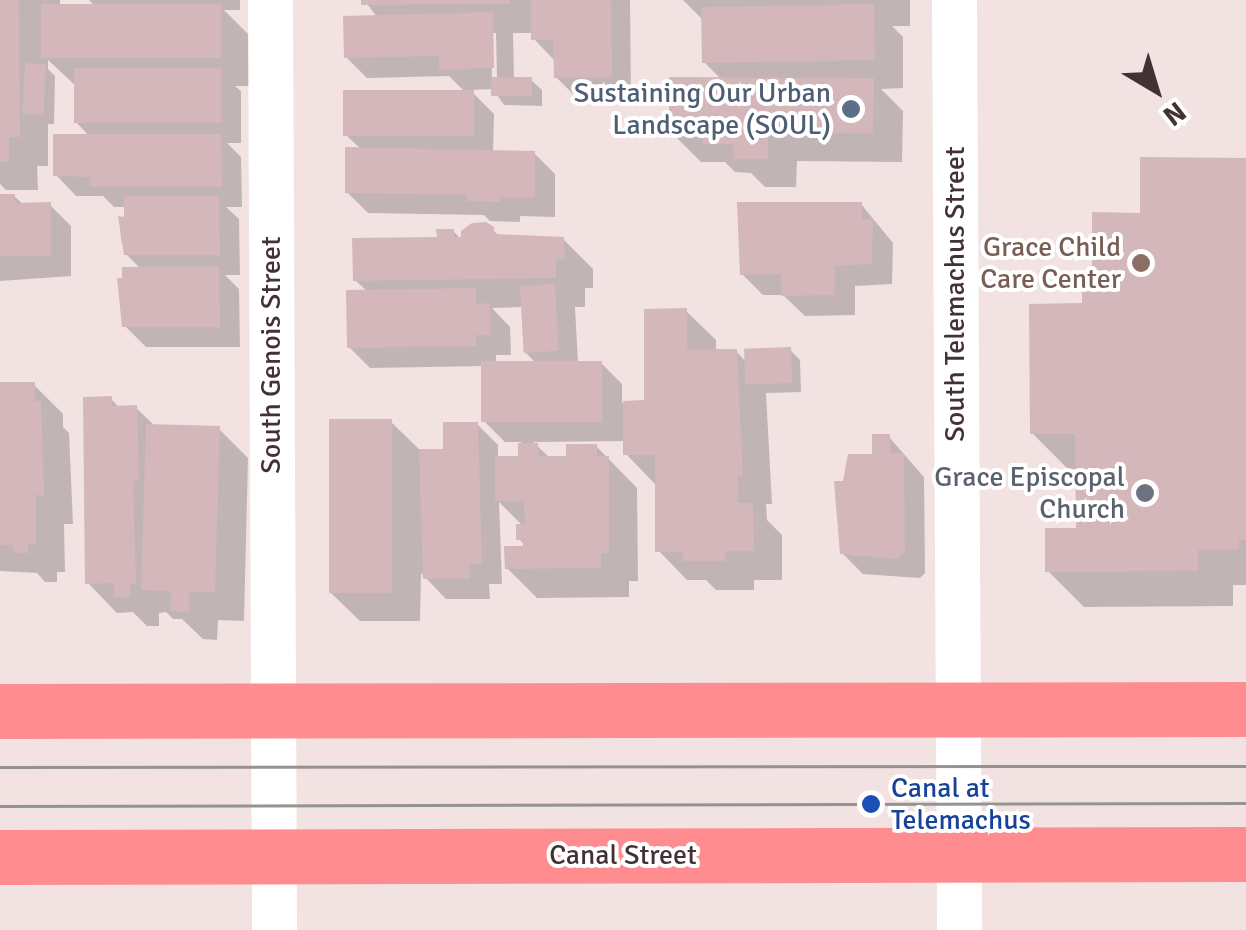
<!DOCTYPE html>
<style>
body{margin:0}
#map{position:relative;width:1246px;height:930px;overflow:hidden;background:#f2e2e2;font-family:Signika,sans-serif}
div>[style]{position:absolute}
.shadow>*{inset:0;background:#0003}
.building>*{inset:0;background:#d3b7ba;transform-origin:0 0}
.minor>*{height:45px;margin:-22.5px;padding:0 22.5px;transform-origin:22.5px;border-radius:22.5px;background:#fff}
.primary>*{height:55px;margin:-27.5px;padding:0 27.5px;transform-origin:27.5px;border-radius:27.5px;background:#ff8d8f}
.tram>*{height:2.5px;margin:-1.25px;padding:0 1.25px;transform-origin:1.25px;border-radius:1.25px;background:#939393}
.dots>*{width:28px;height:28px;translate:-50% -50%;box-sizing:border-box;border:5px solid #fff;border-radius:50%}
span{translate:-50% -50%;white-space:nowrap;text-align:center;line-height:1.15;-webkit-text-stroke:8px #fff;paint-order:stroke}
.service-label{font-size:28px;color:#4e5e75}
.right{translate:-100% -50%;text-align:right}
.education-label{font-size:28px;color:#785e54}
.street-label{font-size:28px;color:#433234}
.worship-label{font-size:28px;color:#5b616d}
.transit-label{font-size:28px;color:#164399}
.left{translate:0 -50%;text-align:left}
.north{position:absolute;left:1106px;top:40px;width:100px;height:100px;-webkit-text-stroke:8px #fff;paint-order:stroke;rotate:142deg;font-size:28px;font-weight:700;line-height:40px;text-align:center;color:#433234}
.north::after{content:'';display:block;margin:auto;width:35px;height:45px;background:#433234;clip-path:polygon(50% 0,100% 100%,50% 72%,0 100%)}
</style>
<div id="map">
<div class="shadow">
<i style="clip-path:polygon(0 0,60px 0,60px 6px,95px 6px,89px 0,240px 0,240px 10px,224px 10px,250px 36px,249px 86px,235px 86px,241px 91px,241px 143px,227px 143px,241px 157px,242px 207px,226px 207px,239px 219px,240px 275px,225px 275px,239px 289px,240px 347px,146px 347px,125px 326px,141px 269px,126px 254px,121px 240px,120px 219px,126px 219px,126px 207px,114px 207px,103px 196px,76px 196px,56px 175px,90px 137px,76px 122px,76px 86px,48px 60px,48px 69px,55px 76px,54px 124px,48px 124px,48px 166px,37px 166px,38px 190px,6px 190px,0 184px)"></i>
<i style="clip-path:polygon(evenodd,364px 0,630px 0,631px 97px,577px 98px,556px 77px,556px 62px,534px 39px,534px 33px,513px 33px,514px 79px,531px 80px,542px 90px,542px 106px,504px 105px,493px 89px,470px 90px,494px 114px,493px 152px,534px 153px,555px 174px,555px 217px,520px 216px,520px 222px,490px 221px,484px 215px,368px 213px,347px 192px,362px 150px,346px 135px,466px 93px,449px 76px,367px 78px,346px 57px,377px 17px,364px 0,491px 33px,496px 33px,497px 81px,492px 81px,491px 33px)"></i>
<i style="clip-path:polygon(683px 0,910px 0,910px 26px,892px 26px,903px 37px,903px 88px,881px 89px,903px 111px,902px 162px,797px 161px,796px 187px,765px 187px,751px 173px,735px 172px,725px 162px,701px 162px,671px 132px,722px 80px,704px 62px,704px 21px)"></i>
<i style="clip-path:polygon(1246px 160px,1246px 585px,1233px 585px,1233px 606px,1084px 607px,1048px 571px,1078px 530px,1078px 469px,1068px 469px,1032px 433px,1085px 306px,1143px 216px)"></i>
<i style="clip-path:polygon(0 196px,14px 196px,24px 205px,50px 205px,71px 226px,71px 276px,0 281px)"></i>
<i style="clip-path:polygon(861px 204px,893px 243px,892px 284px,855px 286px,855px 315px,805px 316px,783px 295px,763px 295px,742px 274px)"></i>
<i style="clip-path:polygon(evenodd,493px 230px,500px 237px,563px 239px,593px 269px,593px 288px,585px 288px,585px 307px,575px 307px,578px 363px,601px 363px,622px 384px,622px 403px,647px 403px,686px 311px,716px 340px,716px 352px,736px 351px,746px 362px,790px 350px,800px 360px,801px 392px,766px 393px,772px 504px,766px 504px,767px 520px,782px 535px,782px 580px,754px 580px,754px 590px,716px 590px,706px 580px,687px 580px,658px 550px,655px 484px,626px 454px,626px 441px,533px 442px,550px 458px,568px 458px,596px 446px,637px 488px,638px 581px,629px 581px,629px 597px,537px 598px,507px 568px,529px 549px,519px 539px,524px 527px,499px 502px,502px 584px,489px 584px,490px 599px,446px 599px,421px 573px,420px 621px,360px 621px,330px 592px,391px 422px,421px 451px,446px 451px,477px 424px,498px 445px,498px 459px,520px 458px,521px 442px,505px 442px,484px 421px,484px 366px,370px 368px,349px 347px,368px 292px,355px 280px,453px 231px,464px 242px,493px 230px,523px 307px,525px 352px,537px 364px,496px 364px,496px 355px,511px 355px,510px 327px,492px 308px,523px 307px)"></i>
<i style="clip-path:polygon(0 385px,34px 385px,63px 414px,63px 427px,69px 433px,73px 524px,64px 524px,65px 572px,57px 572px,57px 582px,45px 582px,37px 573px,0 571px)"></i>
<i style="clip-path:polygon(111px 399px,120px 408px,136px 408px,155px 426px,219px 429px,248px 458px,244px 621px,218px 620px,217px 640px,203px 639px,182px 619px,173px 619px,166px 612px,159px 613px,159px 626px,147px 626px,133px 612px,117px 613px,88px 583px)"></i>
<i style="clip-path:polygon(889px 437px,924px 477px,925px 573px,920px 578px,863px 574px,842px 553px,845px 483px)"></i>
</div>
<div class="building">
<i style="clip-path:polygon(0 0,19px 0,20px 137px,9px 137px,9px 162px,0 162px)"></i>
<i style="clip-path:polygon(361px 0,510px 0,510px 4px,361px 5px)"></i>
<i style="clip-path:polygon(531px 0,611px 0,612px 77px,554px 78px,553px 40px,531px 40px)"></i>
<i style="left:41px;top:4px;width:180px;height:54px"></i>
<i style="left:874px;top:4px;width:56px;height:173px;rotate:89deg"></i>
<i style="clip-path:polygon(493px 12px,494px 68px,439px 70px,439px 56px,344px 58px,343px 16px)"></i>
<i style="left:25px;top:63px;width:21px;height:51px;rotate:3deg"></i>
<i style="left:74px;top:68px;width:147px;height:55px"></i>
<i style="left:491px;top:77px;width:41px;height:19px"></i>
<i style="clip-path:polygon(669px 77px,874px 78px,873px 133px,768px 132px,768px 159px,733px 159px,733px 144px,703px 144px,703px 133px,669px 133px)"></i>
<i style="left:343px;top:90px;width:131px;height:46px"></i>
<i style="clip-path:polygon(53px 134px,221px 134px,222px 187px,91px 187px,90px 177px,53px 176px)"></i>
<i style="clip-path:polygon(345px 147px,535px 151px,535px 197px,500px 197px,500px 202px,467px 201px,467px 195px,345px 193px)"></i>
<i style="clip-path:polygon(1140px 157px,1246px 158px,1246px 540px,1239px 540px,1239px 549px,1198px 550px,1198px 571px,1045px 572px,1045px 528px,1076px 528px,1075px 434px,1030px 434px,1029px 304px,1082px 303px,1082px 288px,1092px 287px,1092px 212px,1140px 213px)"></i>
<i style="clip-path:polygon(0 194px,15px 194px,15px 203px,51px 202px,51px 256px,0 256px)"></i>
<i style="clip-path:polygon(124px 196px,219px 196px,220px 255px,124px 255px,118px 216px,124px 217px)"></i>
<i style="clip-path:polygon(737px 202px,862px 202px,862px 220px,873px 219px,872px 264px,835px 266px,835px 295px,781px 296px,781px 274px,740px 275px)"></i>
<i style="clip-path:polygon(486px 222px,494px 227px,494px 234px,564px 237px,565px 259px,556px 260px,556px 278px,353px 281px,352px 238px,437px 237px,436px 229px,454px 229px,454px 237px,461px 237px,461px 231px,472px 223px)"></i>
<i style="clip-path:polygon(219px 266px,220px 327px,122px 327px,117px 278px,122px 278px,122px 267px)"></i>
<i style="left:555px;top:284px;width:67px;height:35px;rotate:87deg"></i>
<i style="clip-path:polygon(476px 288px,476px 304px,490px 303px,491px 335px,476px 335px,477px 346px,347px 348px,346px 290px)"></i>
<i style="clip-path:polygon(687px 308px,687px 349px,737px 349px,743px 476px,738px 475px,738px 503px,753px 503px,754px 551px,725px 551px,725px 561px,683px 561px,683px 552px,655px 552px,655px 455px,623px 455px,623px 401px,644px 400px,644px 309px)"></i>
<i style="left:791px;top:347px;width:36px;height:47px;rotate:88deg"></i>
<i style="left:481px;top:361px;width:121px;height:61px"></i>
<i style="clip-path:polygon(0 382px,35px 382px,35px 401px,41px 401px,44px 495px,36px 495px,36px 544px,28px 544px,28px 553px,13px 553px,12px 545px,0 545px)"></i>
<i style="clip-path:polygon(112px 396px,112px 406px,137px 405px,139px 481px,133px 481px,136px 583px,130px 584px,130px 597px,114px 597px,114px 583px,85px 584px,83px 397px)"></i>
<i style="left:329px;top:419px;width:63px;height:174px"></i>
<i style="clip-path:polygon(443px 422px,478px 422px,482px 564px,469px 564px,470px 579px,423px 579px,419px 449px,443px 449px)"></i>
<i style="clip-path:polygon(146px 424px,220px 426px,215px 592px,189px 592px,189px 612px,170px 611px,171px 591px,141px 590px)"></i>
<i style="clip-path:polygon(872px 434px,890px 434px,891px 453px,904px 454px,905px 552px,898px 559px,840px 554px,834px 481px,843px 481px,848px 454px,872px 454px)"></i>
<i style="clip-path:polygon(518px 443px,538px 443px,539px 456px,566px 456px,566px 444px,597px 444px,597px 457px,609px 456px,609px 553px,601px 553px,601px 568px,505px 569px,504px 546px,523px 546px,523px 540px,516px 540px,516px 524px,525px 524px,524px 501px,495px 501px,495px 456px,518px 456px)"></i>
</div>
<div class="minor">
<i style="left:270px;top:0;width:930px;rotate:89.75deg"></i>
<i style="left:954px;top:0;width:930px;rotate:89.69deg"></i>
</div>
<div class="primary">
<i style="left:0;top:711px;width:1246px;rotate:-0.09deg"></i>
<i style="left:0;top:857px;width:1246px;rotate:-0.14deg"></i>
</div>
<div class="tram">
<i style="left:0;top:767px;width:1246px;rotate:-0.05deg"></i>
<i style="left:0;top:806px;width:1246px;rotate:-0.14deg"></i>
</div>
<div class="dots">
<i style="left:851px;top:109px;background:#5c6f8a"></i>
<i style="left:1141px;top:263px;background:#8d6e63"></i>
<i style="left:1145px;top:493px;background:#6b7280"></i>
<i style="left:871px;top:804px;background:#1a4fb4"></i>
</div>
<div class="service-label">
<span class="right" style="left:831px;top:109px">Sustaining Our Urban<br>Landscape (SOUL)</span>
</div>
<div class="education-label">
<span class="right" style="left:1121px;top:263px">Grace Child<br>Care Center</span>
</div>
<div class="street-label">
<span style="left:955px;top:294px;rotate:-90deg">South Telemachus Street</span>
<span style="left:271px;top:355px;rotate:-90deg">South Genois Street</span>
<span style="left:623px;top:855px">Canal Street</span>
</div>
<div class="worship-label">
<span class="right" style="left:1125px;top:493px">Grace Episcopal<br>Church</span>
</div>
<div class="transit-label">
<span class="left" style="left:891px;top:804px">Canal at<br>Telemachus</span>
</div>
<div class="north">N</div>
</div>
